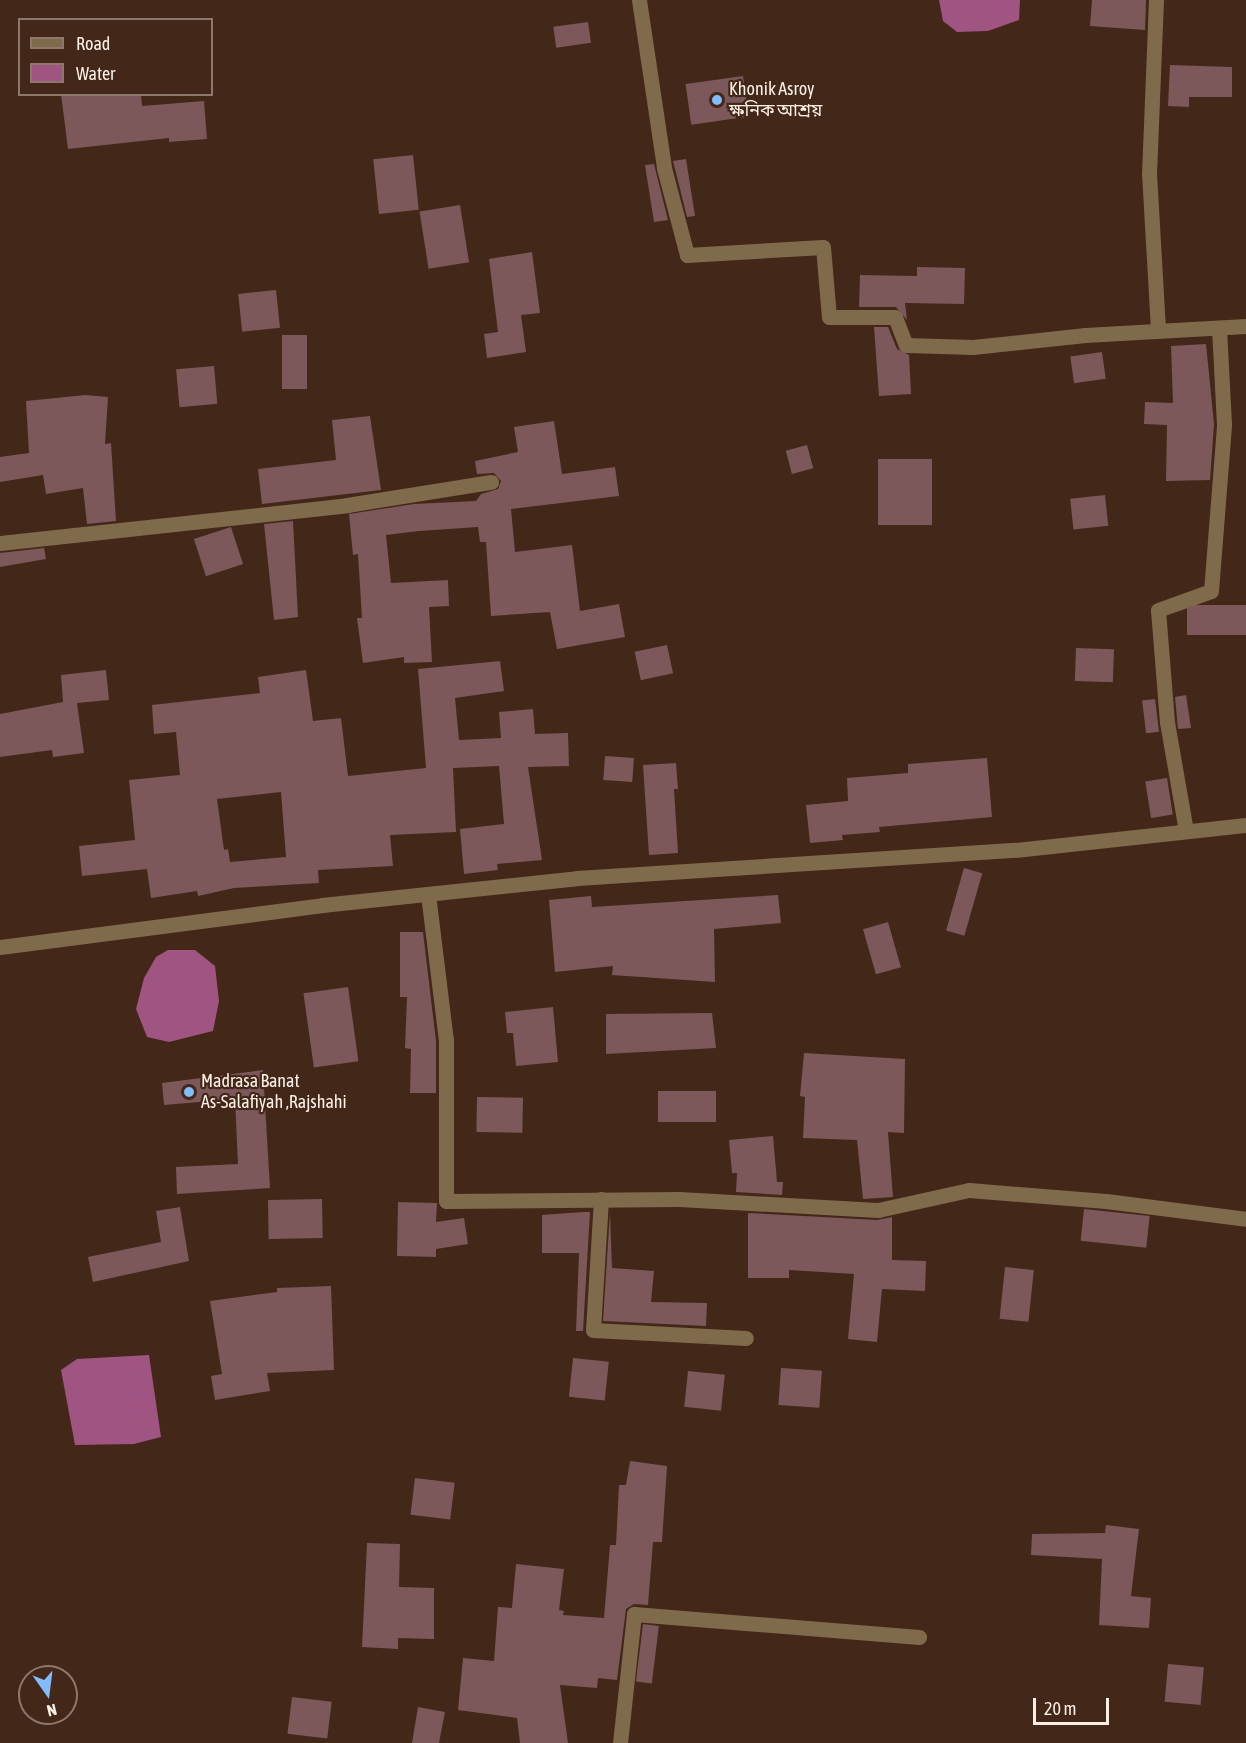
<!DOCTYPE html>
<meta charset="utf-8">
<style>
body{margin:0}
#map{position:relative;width:1246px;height:1743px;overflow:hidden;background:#432719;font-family:"Asap Condensed","Noto Sans Bengali",sans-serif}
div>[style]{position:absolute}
.water>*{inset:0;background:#a05482}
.building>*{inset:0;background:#7c585a;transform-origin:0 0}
.street>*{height:15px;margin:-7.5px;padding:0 7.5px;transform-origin:7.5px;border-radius:7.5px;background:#7f6a4b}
.dots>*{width:16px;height:16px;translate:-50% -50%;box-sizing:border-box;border:3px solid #432719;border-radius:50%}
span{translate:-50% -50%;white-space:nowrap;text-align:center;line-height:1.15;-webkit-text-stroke:4.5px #432719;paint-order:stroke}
.poi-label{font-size:18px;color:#feefe7}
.left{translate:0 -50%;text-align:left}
.legend{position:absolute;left:18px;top:18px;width:195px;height:78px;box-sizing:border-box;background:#432719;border:2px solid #8e776b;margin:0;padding:8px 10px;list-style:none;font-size:18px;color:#feefe7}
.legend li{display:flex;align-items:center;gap:12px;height:30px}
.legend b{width:30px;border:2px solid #8e776b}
.north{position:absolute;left:18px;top:1665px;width:60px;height:60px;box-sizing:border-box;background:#432719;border:2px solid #8e776b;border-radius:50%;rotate:166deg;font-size:16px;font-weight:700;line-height:24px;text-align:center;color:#feefe7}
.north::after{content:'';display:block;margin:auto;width:21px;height:27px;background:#82bcfa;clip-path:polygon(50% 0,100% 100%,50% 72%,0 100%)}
.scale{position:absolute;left:1033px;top:1698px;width:76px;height:27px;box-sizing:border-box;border:3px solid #feefe7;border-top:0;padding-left:8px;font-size:18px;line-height:21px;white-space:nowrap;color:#feefe7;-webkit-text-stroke:4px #432719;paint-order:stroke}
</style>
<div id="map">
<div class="water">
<i style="clip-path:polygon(939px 0,1020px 0,1019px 20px,988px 31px,957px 32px,943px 21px)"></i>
<i style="clip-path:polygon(168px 950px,195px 950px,215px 966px,219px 1001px,213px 1031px,169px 1042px,147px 1037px,136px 1009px,144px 978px,156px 957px)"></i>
<i style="clip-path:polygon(149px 1355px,161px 1437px,134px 1444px,75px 1445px,61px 1370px,77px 1359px)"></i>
</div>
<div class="building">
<i style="clip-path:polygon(1092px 0,1146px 0,1145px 30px,1090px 26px)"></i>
<i style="left:588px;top:22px;width:21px;height:35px;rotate:82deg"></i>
<i style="clip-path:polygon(1170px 65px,1232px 67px,1232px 97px,1189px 97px,1189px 107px,1168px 106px)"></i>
<i style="left:743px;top:76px;width:41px;height:58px;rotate:82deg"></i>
<i style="clip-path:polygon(61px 94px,141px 94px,142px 106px,204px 101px,207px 139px,169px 142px,169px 138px,68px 149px)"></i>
<i style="left:413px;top:155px;width:55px;height:40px;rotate:84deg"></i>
<i style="clip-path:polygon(686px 159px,695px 216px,687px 217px,673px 161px)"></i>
<i style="clip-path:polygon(654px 164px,668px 220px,654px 222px,645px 165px)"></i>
<i style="left:460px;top:205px;width:58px;height:41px;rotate:81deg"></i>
<i style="clip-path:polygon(532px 252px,540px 313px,521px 315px,526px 352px,487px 358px,484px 334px,498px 332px,489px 259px)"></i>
<i style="clip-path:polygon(917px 267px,965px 268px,964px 304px,905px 303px,907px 320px,896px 307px,859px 307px,860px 275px,917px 276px)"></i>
<i style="left:276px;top:290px;width:38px;height:38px;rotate:84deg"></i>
<i style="clip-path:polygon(874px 327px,888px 327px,897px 349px,909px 355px,911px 394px,879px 396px)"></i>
<i style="left:282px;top:335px;width:25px;height:54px"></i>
<i style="clip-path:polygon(1206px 344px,1214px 424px,1210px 480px,1166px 481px,1167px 425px,1144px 424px,1145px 402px,1173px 403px,1171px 346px)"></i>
<i style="left:1102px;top:352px;width:27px;height:32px;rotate:82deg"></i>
<i style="left:214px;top:366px;width:38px;height:38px;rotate:85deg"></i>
<i style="clip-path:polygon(85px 395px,108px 397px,105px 444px,111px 443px,116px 521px,87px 524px,83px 488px,46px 494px,43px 475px,0 482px,0 457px,29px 453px,26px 401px)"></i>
<i style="clip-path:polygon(370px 416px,381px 490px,262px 504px,258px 469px,336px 460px,332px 420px)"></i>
<i style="clip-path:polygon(554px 421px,562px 474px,615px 467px,619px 496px,511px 509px,515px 552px,572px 545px,580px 611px,619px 604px,625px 637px,557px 649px,550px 612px,491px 616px,486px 542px,480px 542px,478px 527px,419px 531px,386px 535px,391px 583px,448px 580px,449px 606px,429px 607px,432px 662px,404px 663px,404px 657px,363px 663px,357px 618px,362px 618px,358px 554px,353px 555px,349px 514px,414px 504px,476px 501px,481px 494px,498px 489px,501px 481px,494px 473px,477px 474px,475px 461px,518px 452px,514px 427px)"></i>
<i style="left:807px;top:445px;width:24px;height:22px;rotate:75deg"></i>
<i style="left:878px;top:459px;width:54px;height:66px"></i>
<i style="left:1105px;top:495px;width:31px;height:35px;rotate:84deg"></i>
<i style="clip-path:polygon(293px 521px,298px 617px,274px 620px,264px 524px)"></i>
<i style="left:231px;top:527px;width:39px;height:39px;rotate:72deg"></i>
<i style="clip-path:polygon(44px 548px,46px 559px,0 567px,0 553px)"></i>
<i style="left:1246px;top:605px;width:30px;height:59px;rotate:90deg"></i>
<i style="left:667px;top:645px;width:29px;height:33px;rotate:78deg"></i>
<i style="left:1076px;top:648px;width:38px;height:33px;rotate:2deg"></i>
<i style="clip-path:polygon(evenodd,500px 661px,504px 691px,455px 698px,459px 740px,501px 738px,499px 712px,533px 709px,535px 734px,568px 733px,569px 766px,528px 767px,542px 860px,497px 864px,498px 870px,464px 874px,460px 829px,504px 824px,499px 766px,453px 768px,456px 832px,390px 835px,393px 866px,318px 870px,319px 883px,234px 888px,198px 896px,197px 891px,151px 898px,147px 869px,82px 876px,79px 846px,135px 840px,129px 780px,180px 775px,176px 732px,154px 734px,152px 705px,260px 693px,258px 677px,306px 670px,313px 721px,341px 718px,348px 776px,426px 768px,418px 669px,500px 661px,281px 792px,286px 857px,230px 862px,228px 849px,224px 850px,217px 799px,281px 792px)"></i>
<i style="clip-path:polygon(106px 670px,109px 700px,77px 703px,84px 753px,53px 757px,52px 750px,0 757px,0 714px,63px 702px,61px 675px)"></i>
<i style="clip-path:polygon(1186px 695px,1191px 728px,1178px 729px,1175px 697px)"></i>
<i style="left:1155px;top:699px;width:33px;height:13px;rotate:83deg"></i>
<i style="left:605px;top:756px;width:29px;height:24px;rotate:4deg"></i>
<i style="clip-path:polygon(987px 758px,992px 817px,879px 827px,880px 832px,842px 835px,843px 840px,810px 843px,806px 805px,848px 801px,847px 778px,908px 773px,908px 764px)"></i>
<i style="clip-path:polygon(676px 763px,678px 789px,674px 789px,678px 853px,649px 855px,643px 765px)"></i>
<i style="left:1167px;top:778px;width:37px;height:22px;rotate:81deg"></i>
<i style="left:964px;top:868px;width:19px;height:65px;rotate:16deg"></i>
<i style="clip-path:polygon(778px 895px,781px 923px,714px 929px,715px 982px,612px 975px,613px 966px,555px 972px,549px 900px,591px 896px,592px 907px)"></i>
<i style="left:888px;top:922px;width:47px;height:26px;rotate:74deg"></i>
<i style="clip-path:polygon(400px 932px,423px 932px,436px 1041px,436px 1093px,410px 1093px,411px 1049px,405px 1048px,407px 997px,400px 997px)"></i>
<i style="left:348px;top:987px;width:75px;height:45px;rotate:82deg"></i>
<i style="clip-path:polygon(553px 1007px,558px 1062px,516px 1066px,513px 1033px,507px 1033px,505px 1012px)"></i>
<i style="clip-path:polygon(712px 1013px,716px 1048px,606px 1054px,606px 1014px)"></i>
<i style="clip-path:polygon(804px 1053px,905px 1059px,904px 1133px,888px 1132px,893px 1197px,863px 1199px,857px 1140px,803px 1138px,805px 1097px,800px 1096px)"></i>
<i style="clip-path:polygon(263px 1070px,270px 1188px,177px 1194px,176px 1167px,238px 1164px,235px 1099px,164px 1105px,162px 1083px)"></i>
<i style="left:716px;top:1091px;width:31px;height:58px;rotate:90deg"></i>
<i style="left:477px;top:1097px;width:46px;height:35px;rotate:1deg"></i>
<i style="clip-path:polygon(773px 1136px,777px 1182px,783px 1182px,782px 1195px,736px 1192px,737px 1173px,732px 1173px,729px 1140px)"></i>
<i style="left:322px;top:1199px;width:39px;height:54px;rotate:89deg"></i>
<i style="clip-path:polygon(398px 1202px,437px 1203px,436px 1222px,464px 1218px,468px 1244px,436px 1249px,436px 1257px,397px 1256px)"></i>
<i style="clip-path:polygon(180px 1207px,189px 1261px,93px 1282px,88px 1257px,161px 1242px,156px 1211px)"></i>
<i style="left:1084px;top:1209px;width:66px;height:32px;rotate:6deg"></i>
<i style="clip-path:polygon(583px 1212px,590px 1212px,583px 1331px,576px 1331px,579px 1253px,542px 1253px,542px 1215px)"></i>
<i style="clip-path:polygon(610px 1212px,612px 1268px,654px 1271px,651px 1302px,707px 1303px,706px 1326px,603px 1321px)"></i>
<i style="clip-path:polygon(748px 1213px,877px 1220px,892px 1217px,892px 1260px,926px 1261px,925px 1291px,882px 1289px,877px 1342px,848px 1339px,854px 1274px,789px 1270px,789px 1278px,748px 1278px)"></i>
<i style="left:1005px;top:1267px;width:29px;height:52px;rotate:6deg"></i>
<i style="clip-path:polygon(331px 1286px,334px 1370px,267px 1373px,270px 1391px,215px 1400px,211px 1376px,222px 1374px,210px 1301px,277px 1292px,277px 1288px)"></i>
<i style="left:573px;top:1358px;width:36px;height:39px;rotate:6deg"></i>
<i style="left:781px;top:1368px;width:41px;height:37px;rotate:4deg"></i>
<i style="left:688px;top:1371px;width:37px;height:36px;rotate:6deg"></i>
<i style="clip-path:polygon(630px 1461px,667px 1466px,662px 1542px,653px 1542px,648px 1605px,634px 1604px,626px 1609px,617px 1680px,598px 1678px,597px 1688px,560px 1685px,568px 1743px,520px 1743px,517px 1718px,458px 1710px,463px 1658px,494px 1661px,498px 1607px,512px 1608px,516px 1564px,564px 1569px,559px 1610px,564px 1611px,563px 1615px,604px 1618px,610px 1545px,616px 1545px,619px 1485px,626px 1485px)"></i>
<i style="left:415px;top:1478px;width:40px;height:37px;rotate:7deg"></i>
<i style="clip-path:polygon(1106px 1525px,1139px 1529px,1131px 1596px,1151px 1598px,1149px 1628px,1099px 1625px,1102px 1559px,1031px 1555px,1032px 1534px,1105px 1533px)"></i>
<i style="clip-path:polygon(367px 1543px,400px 1544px,399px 1587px,434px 1588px,434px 1639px,398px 1638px,398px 1649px,362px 1647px)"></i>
<i style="left:643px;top:1624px;width:16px;height:58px;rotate:7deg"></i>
<i style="left:1168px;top:1664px;width:36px;height:38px;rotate:5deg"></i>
<i style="left:292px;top:1697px;width:40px;height:37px;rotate:7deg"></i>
<i style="clip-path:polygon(418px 1707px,445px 1712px,439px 1743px,412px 1743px)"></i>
</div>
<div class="street">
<i style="left:639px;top:0;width:170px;rotate:81.5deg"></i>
<i style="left:664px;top:168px;width:90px;rotate:75.2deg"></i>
<i style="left:687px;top:255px;width:136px;rotate:-3.4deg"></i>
<i style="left:823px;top:247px;width:70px;rotate:85.1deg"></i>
<i style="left:829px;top:317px;width:66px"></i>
<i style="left:895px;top:317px;width:30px;rotate:69deg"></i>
<i style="left:906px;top:345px;width:67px;rotate:1.7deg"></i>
<i style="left:973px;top:347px;width:113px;rotate:-6.1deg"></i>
<i style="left:1085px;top:335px;width:161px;rotate:-3.2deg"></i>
<i style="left:1156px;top:0;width:173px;rotate:92.3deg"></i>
<i style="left:1149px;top:173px;width:158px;rotate:86.7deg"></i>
<i style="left:0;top:543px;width:349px;rotate:-6.2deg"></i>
<i style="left:347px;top:505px;width:146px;rotate:-9.1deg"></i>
<i style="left:1186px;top:831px;width:111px;rotate:-99.9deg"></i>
<i style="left:1167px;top:722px;width:112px;rotate:-94.6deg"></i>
<i style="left:1158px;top:610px;width:56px;rotate:-19.7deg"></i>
<i style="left:1211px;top:591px;width:168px;rotate:-85.5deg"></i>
<i style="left:1224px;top:424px;width:96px;rotate:-93deg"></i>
<i style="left:428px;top:894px;width:147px;rotate:83deg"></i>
<i style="left:446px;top:1040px;width:161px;rotate:90deg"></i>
<i style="left:446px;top:1201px;width:233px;rotate:-0.5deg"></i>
<i style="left:679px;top:1199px;width:199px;rotate:3.2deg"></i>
<i style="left:878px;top:1210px;width:93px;rotate:-12.4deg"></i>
<i style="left:969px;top:1190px;width:137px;rotate:4.6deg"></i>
<i style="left:1106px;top:1201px;width:141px;rotate:7.3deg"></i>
<i style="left:0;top:947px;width:325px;rotate:-7.4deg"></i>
<i style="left:322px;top:905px;width:256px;rotate:-6deg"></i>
<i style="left:577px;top:878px;width:439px;rotate:-3.7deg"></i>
<i style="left:1015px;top:850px;width:232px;rotate:-6.2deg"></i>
<i style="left:601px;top:1199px;width:131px;rotate:93.5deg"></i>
<i style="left:593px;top:1330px;width:153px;rotate:3deg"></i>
<i style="left:620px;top:1743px;width:130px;rotate:-83.8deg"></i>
<i style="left:634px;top:1614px;width:286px;rotate:4.6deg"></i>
</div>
<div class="dots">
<i style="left:717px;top:100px;background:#82bcfa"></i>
<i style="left:189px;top:1092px;background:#82bcfa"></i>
</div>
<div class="poi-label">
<span class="left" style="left:729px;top:100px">Khonik Asroy<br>ক্ষনিক আশ্রয়</span>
<span class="left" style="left:201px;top:1092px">Madrasa Banat<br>As-Salafiyah ,Rajshahi</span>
</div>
<ul class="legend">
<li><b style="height:8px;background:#7f6a4b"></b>Road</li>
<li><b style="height:16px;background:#a05482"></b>Water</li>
</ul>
<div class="north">N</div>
<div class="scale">20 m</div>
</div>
